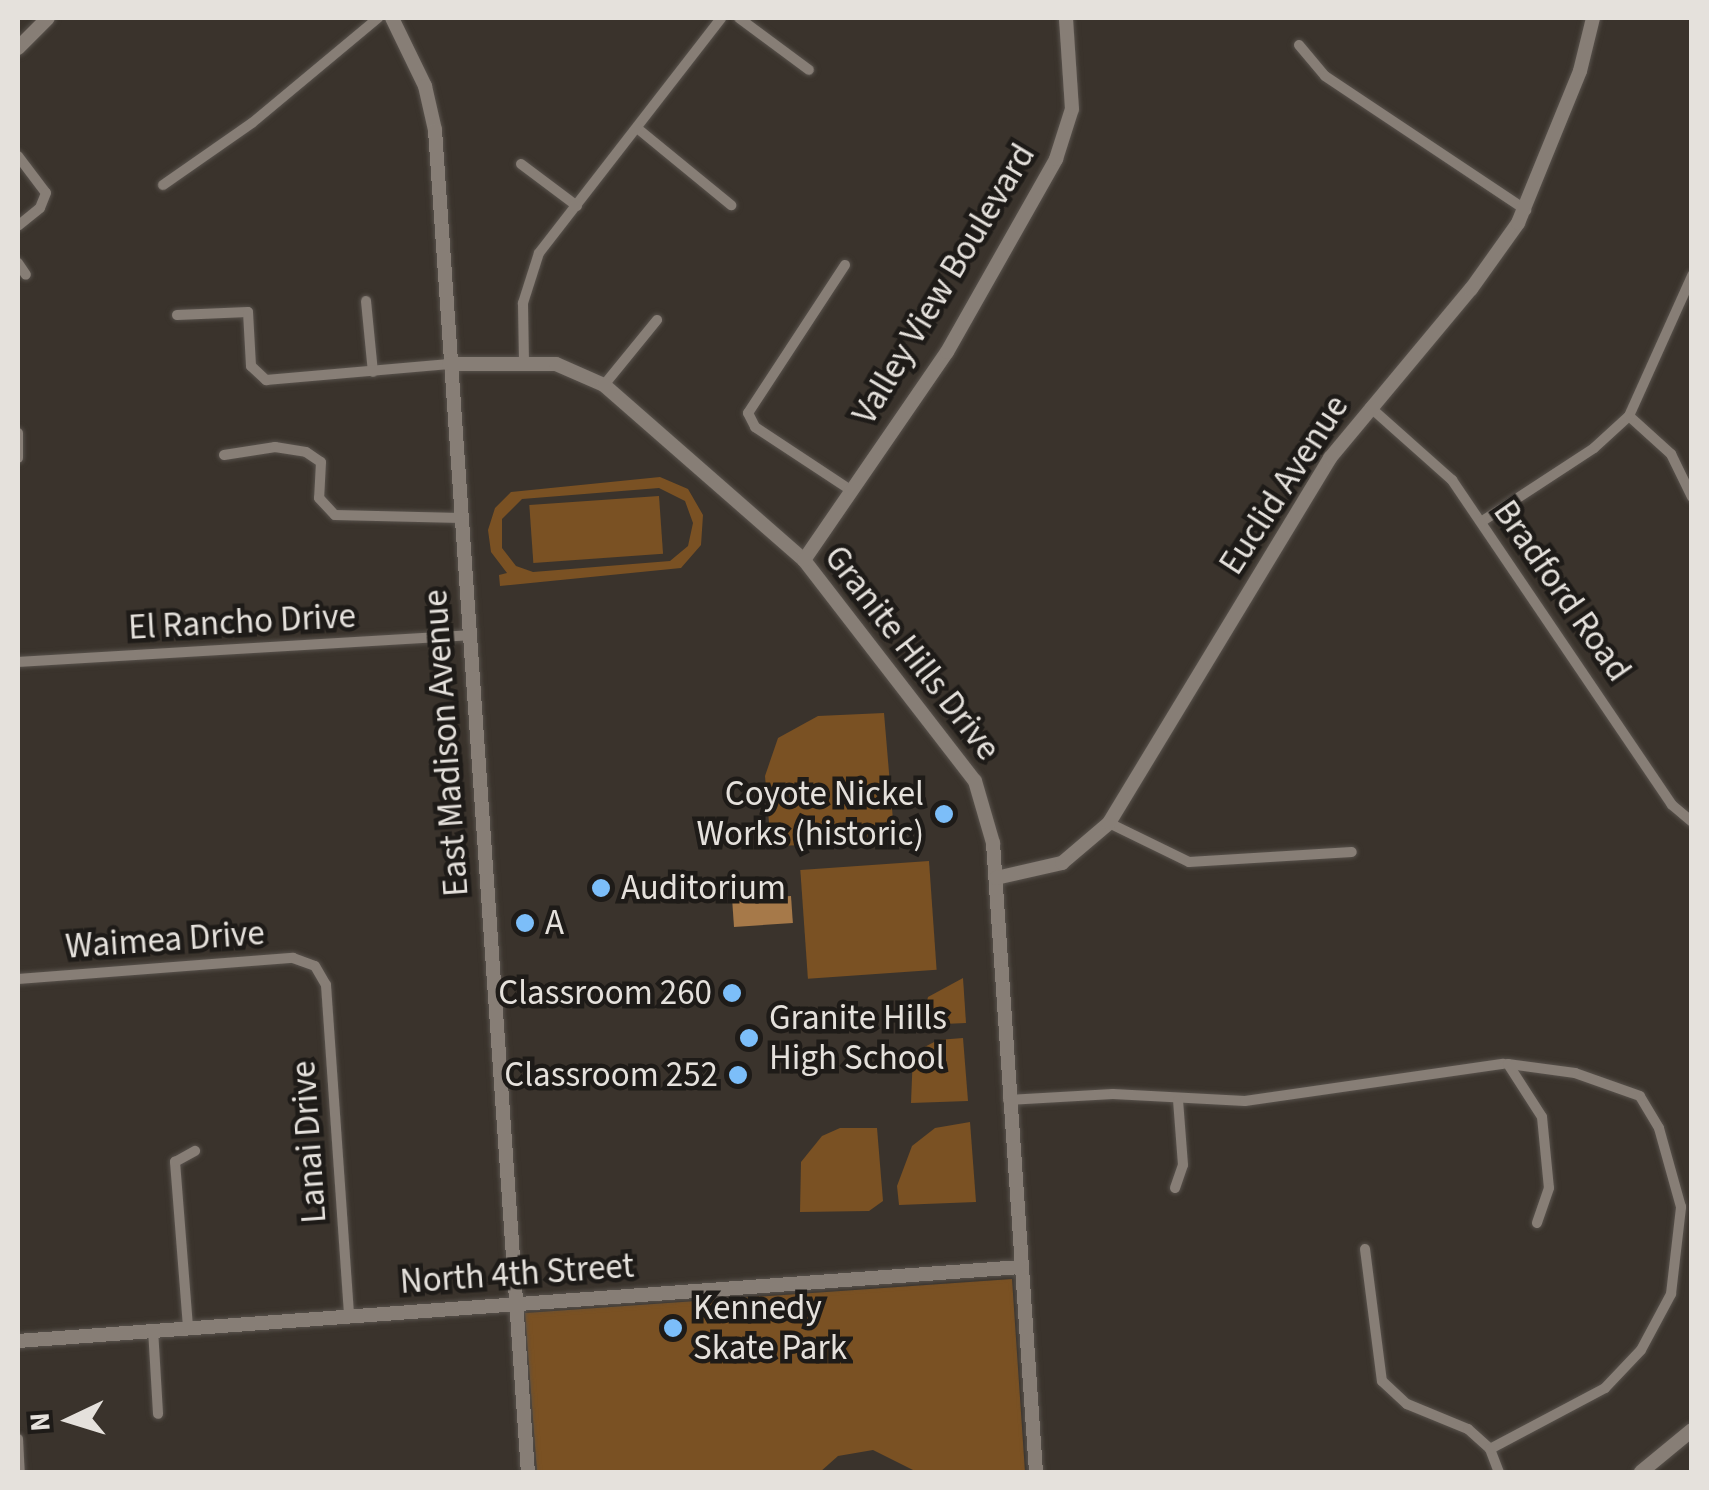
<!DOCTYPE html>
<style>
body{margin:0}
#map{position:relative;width:1709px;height:1490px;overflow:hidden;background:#3a332c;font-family:"Source Sans 3",sans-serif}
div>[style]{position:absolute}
.green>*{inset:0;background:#7a5123;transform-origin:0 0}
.water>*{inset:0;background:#a67949;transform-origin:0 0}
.roads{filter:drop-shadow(0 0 2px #58524c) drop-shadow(0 0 2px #58524c)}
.street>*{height:10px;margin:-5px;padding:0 5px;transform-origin:5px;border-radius:5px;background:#877e76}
.secondary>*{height:14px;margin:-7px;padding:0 7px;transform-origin:7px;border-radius:7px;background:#877e76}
.dots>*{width:28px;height:28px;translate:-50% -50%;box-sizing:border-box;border:5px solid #1e1b18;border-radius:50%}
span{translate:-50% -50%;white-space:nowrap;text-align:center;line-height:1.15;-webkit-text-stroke:9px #1e1b18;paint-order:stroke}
.street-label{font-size:35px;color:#e5e1dc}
.poi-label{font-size:35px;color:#e5e1dc}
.right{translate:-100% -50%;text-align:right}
.left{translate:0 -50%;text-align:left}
.frame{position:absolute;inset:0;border:20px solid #e5e1dc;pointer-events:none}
.north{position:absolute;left:20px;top:1370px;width:100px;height:100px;-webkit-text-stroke:8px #1e1b18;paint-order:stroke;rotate:266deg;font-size:28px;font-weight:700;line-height:40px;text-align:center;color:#e5e1dc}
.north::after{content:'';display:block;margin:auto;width:35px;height:45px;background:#e5e1dc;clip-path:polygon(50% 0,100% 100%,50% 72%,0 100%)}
</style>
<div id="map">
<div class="green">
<i style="clip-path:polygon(evenodd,660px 477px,688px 489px,703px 515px,701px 545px,681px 568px,500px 586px,499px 575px,507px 573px,491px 552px,488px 530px,495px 508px,511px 492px,660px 477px,659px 488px,685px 501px,693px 523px,688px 546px,670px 561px,533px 572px,516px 566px,502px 548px,502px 519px,522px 499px,659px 488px)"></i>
<i style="left:659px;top:496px;width:58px;height:130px;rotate:86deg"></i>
<i style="clip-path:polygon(884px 713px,894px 832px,878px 843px,771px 846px,765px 776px,778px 738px,818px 716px)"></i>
<i style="left:929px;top:861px;width:109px;height:129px;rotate:86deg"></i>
<i style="clip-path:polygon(963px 978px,966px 1023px,921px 1025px,928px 997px)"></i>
<i style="clip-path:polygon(963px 1038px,968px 1101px,911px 1103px,913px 1053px,938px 1040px)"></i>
<i style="clip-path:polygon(970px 1122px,976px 1202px,899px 1205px,897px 1186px,912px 1146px,935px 1128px)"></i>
<i style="clip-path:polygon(840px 1128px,877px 1128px,883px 1201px,869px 1211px,800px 1212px,801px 1162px,822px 1136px)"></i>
<i style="clip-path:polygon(1012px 1279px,1025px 1472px,917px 1472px,873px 1450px,838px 1456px,820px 1472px,537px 1472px,525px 1313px)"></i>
</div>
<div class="water">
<i style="left:791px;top:896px;width:27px;height:59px;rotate:86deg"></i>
</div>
<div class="roads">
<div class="street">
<i style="left:739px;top:18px;width:87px;rotate:36.6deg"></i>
<i style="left:1299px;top:45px;width:40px;rotate:50deg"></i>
<i style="left:1325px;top:76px;width:242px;rotate:33.7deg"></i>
<i style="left:637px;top:128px;width:122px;rotate:39.3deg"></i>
<i style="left:18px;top:156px;width:46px;rotate:52.9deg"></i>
<i style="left:46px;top:193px;width:16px;rotate:112deg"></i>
<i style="left:40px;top:208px;width:28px;rotate:141deg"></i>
<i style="left:521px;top:164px;width:70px;rotate:36.9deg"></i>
<i style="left:163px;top:185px;width:108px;rotate:-34.9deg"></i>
<i style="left:252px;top:123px;width:164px;rotate:-39.8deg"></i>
<i style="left:18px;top:263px;width:14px;rotate:56deg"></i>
<i style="left:845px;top:265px;width:177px;rotate:123.2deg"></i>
<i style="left:748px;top:413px;width:16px;rotate:63deg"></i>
<i style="left:755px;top:427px;width:116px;rotate:33.4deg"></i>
<i style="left:366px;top:301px;width:71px;rotate:84.4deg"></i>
<i style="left:177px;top:315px;width:71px;rotate:-2.4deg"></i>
<i style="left:248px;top:312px;width:54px;rotate:86.8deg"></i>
<i style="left:251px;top:366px;width:21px;rotate:43deg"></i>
<i style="left:266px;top:380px;width:184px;rotate:-5deg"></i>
<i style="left:524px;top:362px;width:59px;rotate:-91deg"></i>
<i style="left:523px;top:303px;width:52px;rotate:-72.3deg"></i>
<i style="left:539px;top:253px;width:297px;rotate:-52.2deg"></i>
<i style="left:604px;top:385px;width:84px;rotate:-50.8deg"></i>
<i style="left:1370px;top:407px;width:110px;rotate:41.7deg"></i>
<i style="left:1452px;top:480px;width:392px;rotate:55.9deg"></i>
<i style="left:1672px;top:805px;width:26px;rotate:40deg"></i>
<i style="left:1629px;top:416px;width:57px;rotate:42.1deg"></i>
<i style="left:1671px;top:454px;width:48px;rotate:64deg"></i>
<i style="left:18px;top:433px;width:25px;rotate:90deg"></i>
<i style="left:224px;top:455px;width:52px;rotate:-8.9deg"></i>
<i style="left:275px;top:447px;width:31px;rotate:9deg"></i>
<i style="left:306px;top:452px;width:18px;rotate:34deg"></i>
<i style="left:321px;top:462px;width:36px;rotate:93deg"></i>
<i style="left:319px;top:498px;width:23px;rotate:47deg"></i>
<i style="left:335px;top:515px;width:126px;rotate:1.4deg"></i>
<i style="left:1481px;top:522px;width:135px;rotate:-33.2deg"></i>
<i style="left:1594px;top:448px;width:47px;rotate:-42.4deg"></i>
<i style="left:1629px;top:416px;width:154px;rotate:-65.8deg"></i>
<i style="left:18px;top:662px;width:451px;rotate:-3.4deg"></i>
<i style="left:1109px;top:823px;width:89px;rotate:26deg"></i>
<i style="left:1189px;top:862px;width:163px;rotate:-3.5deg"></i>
<i style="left:18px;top:979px;width:276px;rotate:-4.4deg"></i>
<i style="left:293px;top:958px;width:23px;rotate:20deg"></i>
<i style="left:315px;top:966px;width:22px;rotate:60deg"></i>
<i style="left:326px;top:985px;width:332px;rotate:86deg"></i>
<i style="left:1008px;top:1100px;width:105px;rotate:-3.3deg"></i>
<i style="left:1113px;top:1094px;width:132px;rotate:3deg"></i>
<i style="left:1245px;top:1101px;width:261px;rotate:-8.2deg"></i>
<i style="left:1175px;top:1188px;width:24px;rotate:-71deg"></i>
<i style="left:1183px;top:1165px;width:65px;rotate:-94.4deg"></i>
<i style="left:1365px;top:1249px;width:133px;rotate:82.7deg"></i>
<i style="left:1382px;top:1381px;width:34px;rotate:43deg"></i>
<i style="left:1407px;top:1404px;width:66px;rotate:22.3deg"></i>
<i style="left:1468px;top:1429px;width:30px;rotate:42deg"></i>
<i style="left:1490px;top:1449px;width:25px;rotate:69deg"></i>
<i style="left:188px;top:1327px;width:166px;rotate:-94.5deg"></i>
<i style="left:175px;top:1162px;width:23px;rotate:-29deg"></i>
<i style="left:153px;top:1329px;width:85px;rotate:86.6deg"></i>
<i style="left:18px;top:1439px;width:33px;rotate:87deg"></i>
<i style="left:1490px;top:1449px;width:130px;rotate:-27.9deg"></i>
<i style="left:1605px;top:1388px;width:52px;rotate:-46.5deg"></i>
<i style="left:1641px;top:1350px;width:64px;rotate:-61.8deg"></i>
<i style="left:1671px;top:1294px;width:88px;rotate:-83.4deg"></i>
<i style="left:1681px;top:1207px;width:82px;rotate:-105.6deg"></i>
<i style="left:1659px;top:1128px;width:37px;rotate:-121deg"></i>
<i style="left:1640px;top:1096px;width:69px;rotate:-160.5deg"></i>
<i style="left:1575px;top:1073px;width:68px;rotate:-172.3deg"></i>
<i style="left:1508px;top:1064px;width:63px;rotate:57.3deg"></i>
<i style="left:1542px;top:1117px;width:71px;rotate:84.4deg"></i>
<i style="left:1549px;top:1188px;width:37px;rotate:109deg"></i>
</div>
<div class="secondary">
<i style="left:392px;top:18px;width:76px;rotate:64.1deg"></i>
<i style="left:425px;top:86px;width:45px;rotate:77.2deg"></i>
<i style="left:435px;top:130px;width:1345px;rotate:86.04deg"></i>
<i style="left:18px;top:48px;width:42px;rotate:-45deg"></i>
<i style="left:449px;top:364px;width:107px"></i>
<i style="left:556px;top:364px;width:52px;rotate:23.6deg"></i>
<i style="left:604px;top:385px;width:266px;rotate:41.2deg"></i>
<i style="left:804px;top:560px;width:279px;rotate:52.3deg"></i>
<i style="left:975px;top:781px;width:65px;rotate:73.8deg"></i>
<i style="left:993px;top:843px;width:630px;rotate:86.09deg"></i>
<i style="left:804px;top:560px;width:252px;rotate:-55.5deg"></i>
<i style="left:947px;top:352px;width:222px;rotate:-60.5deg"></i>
<i style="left:1056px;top:159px;width:52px;rotate:-72.3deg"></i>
<i style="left:1072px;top:109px;width:91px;rotate:-93.8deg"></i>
<i style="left:996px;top:878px;width:68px;rotate:-12.8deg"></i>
<i style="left:1062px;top:863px;width:62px;rotate:-40.4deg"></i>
<i style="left:1109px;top:823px;width:427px;rotate:-58.8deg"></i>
<i style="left:1330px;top:458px;width:220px;rotate:-50.2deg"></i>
<i style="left:1471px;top:289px;width:81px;rotate:-54.5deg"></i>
<i style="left:1518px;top:223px;width:164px;rotate:-67.8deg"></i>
<i style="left:1580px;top:71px;width:55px;rotate:-76.2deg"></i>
<i style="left:18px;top:1341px;width:1005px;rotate:-4.22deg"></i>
<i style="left:1641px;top:1472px;width:66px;rotate:-39.5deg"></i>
</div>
</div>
<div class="dots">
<i style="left:944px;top:814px;background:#7cbef9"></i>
<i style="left:601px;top:888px;background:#7cbef9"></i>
<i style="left:525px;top:923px;background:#7cbef9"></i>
<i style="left:732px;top:993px;background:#7cbef9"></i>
<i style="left:749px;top:1038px;background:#7cbef9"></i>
<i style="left:738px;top:1075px;background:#7cbef9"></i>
<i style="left:673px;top:1328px;background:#7cbef9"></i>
</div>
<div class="street-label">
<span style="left:944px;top:284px;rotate:-59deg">Valley View Boulevard</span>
<span style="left:1284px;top:485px;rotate:-57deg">Euclid Avenue</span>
<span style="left:1562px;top:591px;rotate:55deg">Bradford Road</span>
<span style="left:242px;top:622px;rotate:-3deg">El Rancho Drive</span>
<span style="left:912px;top:653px;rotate:52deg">Granite Hills Drive</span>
<span style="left:446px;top:743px;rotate:-94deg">East Madison Avenue</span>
<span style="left:165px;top:940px;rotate:-4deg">Waimea Drive</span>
<span style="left:309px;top:1142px;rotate:-94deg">Lanai Drive</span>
<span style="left:517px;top:1274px;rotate:-4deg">North 4th Street</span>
</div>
<div class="poi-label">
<span class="right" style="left:924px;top:814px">Coyote Nickel<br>Works (historic)</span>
<span class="left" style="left:621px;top:888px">Auditorium</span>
<span class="left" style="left:545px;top:923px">A</span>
<span class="right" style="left:712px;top:993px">Classroom 260</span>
<span class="left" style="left:769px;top:1038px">Granite Hills<br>High School</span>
<span class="right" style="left:718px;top:1075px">Classroom 252</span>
<span class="left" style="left:693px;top:1328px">Kennedy<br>Skate Park</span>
</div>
<div class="frame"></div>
<div class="north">N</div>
</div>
